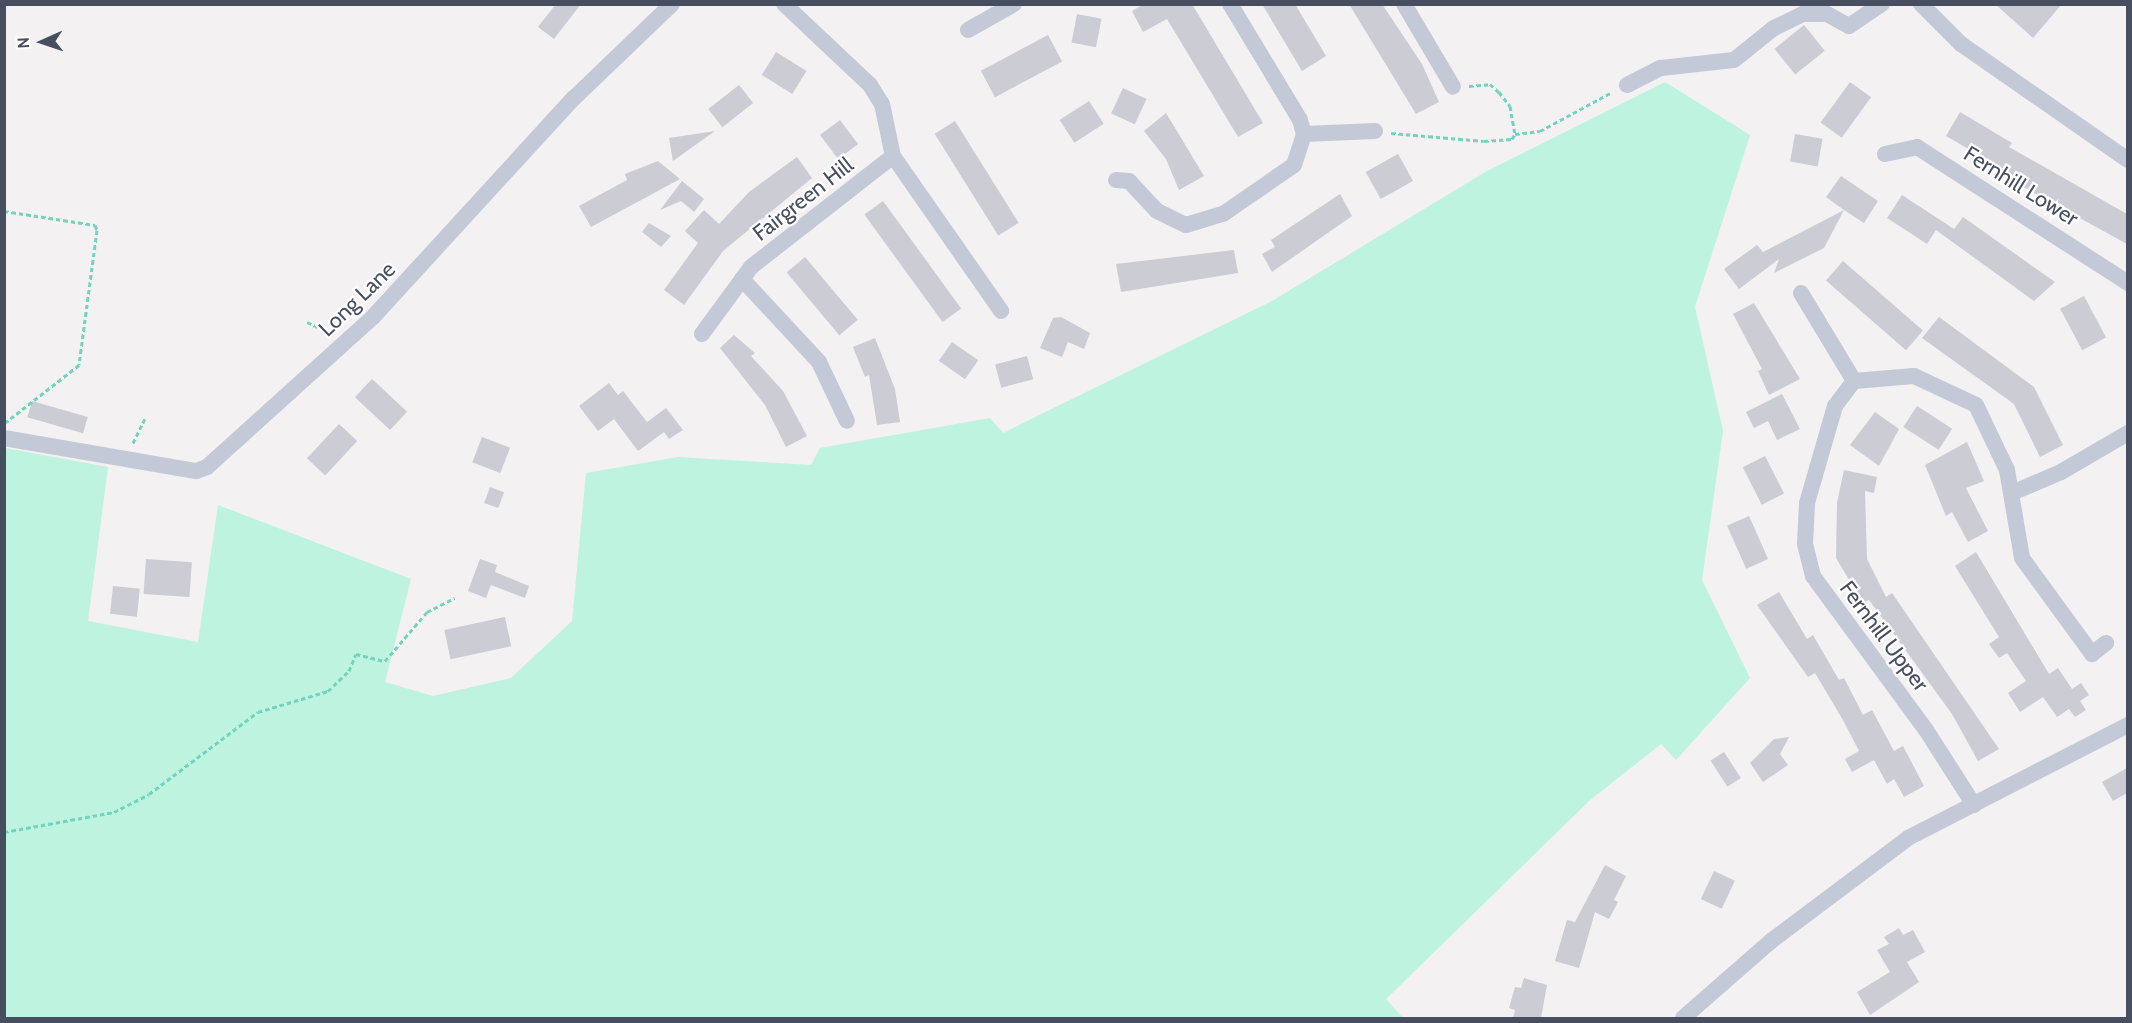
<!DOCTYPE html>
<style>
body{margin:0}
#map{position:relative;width:2132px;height:1023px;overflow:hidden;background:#f3f1f1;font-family:Cabin,sans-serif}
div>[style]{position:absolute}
.green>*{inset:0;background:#bdf3df}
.building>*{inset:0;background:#cbccd4;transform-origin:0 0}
.path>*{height:3px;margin-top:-1.5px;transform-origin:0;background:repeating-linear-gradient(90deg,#72d4bc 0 4.5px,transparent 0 7.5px)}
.minor>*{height:16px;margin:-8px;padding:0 8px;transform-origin:8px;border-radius:8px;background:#c4c9d7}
span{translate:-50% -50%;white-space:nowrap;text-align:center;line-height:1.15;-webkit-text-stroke:4.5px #fff;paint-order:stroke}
.street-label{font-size:22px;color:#474e60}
.frame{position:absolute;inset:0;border:6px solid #474e60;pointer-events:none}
.north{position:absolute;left:12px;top:12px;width:60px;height:60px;-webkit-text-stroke:4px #fff;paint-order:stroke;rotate:267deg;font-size:16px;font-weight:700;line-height:24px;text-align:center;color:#474e60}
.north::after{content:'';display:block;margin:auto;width:21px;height:27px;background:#474e60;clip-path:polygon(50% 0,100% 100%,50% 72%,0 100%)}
</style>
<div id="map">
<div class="green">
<i style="clip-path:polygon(1665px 82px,1750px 135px,1695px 307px,1723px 431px,1702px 580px,1750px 678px,1676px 760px,1661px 744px,1589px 801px,1386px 999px,1403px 1018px,5px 1018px,5px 448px,108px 467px,88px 621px,198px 642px,218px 505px,411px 579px,385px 682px,433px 696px,511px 678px,572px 621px,586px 473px,678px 457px,811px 465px,820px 448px,990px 418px,1003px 433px,1272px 301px,1487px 171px)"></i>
</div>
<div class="building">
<i style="clip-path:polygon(556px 4px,581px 4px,554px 39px,538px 27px)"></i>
<i style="clip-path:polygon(1144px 4px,1192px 4px,1263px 123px,1238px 137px,1167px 19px,1143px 32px,1132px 11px)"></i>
<i style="clip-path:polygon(1262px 4px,1295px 4px,1326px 56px,1302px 71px)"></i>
<i style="clip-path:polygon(1349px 4px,1382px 4px,1422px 64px,1439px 102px,1416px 114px)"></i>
<i style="clip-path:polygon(1995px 4px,2062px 4px,2033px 38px)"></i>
<i style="left:1077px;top:14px;width:25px;height:29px;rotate:11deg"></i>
<i style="left:1804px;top:25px;width:33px;height:38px;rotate:51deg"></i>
<i style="left:1048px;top:35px;width:30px;height:76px;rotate:62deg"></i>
<i style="left:776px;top:52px;width:36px;height:27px;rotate:32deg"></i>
<i style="left:1850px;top:82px;width:26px;height:50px;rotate:36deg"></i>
<i style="left:739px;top:85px;width:23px;height:39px;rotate:52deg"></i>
<i style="left:1123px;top:88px;width:26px;height:28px;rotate:25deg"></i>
<i style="left:1089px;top:101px;width:27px;height:35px;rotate:57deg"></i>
<i style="clip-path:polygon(1960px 112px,2012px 143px,2009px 147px,2127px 214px,2127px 244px,2007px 178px,2010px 173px,1946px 136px)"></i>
<i style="clip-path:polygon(1166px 113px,1204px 176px,1179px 190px,1166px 159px,1144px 131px)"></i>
<i style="left:840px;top:120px;width:30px;height:25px;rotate:53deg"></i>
<i style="left:955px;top:121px;width:120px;height:24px;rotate:58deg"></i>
<i style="clip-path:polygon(715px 131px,673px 161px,669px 138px)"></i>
<i style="left:1795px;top:134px;width:28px;height:28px;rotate:10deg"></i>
<i style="left:1398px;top:154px;width:31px;height:37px;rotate:61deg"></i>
<i style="clip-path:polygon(797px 157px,812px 178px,723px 251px,684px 305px,664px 290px,698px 243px,685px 231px,704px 210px,719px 224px,749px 192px)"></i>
<i style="clip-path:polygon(658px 161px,680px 179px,591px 227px,579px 206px,627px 180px,625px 174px)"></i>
<i style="clip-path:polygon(1841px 176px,1878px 201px,1864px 223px,1844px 210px,1824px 248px,1774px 273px,1779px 259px,1739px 289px,1724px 269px,1757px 245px,1763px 252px,1844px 210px,1826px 197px)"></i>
<i style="clip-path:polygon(682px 181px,704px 199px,694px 212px,681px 201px,660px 210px)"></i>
<i style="clip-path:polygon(1340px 194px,1352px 216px,1272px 272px,1262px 254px,1275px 247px,1271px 240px)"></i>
<i style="clip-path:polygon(1902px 195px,1954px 229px,1963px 217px,2055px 282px,2034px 301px,1936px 230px,1927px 244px,1887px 218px)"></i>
<i style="left:883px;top:201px;width:133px;height:23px;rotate:54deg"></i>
<i style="clip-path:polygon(649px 223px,671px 236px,661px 247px,642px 232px)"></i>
<i style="clip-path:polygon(1234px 250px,1238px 273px,1121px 292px,1116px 264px)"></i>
<i style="left:805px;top:257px;width:82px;height:24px;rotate:50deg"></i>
<i style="left:1843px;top:261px;width:106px;height:26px;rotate:41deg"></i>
<i style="left:2084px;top:296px;width:47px;height:27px;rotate:62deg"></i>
<i style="clip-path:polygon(1754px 303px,1800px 379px,1769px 395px,1758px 371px,1762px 369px,1733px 314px)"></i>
<i style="clip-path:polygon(1061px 317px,1090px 333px,1084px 349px,1068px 342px,1062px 357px,1040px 348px,1053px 318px)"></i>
<i style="clip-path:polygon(1939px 317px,2034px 387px,2063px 445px,2040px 457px,2014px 404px,1922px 338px)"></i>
<i style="clip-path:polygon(734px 335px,755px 353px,751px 356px,783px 391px,807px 436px,786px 447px,765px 405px,720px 348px)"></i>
<i style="clip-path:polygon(875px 338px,895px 389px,900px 422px,877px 425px,869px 375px,865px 377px,853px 347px)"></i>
<i style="left:952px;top:342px;width:32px;height:23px;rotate:35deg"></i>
<i style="left:1027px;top:356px;width:24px;height:33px;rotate:75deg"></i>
<i style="left:372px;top:379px;width:48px;height:25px;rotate:43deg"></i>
<i style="clip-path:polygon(609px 383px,618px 395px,623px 391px,647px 422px,666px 408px,683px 430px,669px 439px,664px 432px,638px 451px,614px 419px,598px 431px,579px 406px)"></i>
<i style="clip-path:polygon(1782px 394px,1800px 429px,1777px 440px,1768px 421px,1754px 428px,1746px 412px)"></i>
<i style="left:32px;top:401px;width:58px;height:17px;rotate:16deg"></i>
<i style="left:1917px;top:406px;width:42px;height:25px;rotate:33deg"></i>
<i style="clip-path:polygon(1875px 412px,1899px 429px,1879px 466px,1850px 445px)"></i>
<i style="left:339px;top:424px;width:25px;height:47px;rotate:43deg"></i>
<i style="left:482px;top:437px;width:30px;height:27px;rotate:21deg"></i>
<i style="clip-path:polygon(1967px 442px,1984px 481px,1966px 488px,1988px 531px,1968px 542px,1952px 512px,1946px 516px,1925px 465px)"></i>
<i style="left:1765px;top:456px;width:42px;height:25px;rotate:63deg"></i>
<i style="clip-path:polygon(1844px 470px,1877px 477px,1874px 493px,1865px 491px,1867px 559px,1886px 597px,1892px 593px,1999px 749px,1978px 761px,1952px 714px,1869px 600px,1863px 603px,1836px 558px,1837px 503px)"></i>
<i style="left:490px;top:487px;width:15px;height:17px;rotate:20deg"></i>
<i style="left:1749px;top:516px;width:47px;height:24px;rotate:66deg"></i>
<i style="clip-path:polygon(1976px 552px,2049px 674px,2058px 668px,2072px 689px,2081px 683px,2089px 695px,2080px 701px,2086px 710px,2075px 717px,2069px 709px,2057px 717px,2043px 697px,2020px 712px,2008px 693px,2026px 681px,2007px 653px,1999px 658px,1989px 644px,1999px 637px,1955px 566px)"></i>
<i style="left:146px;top:559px;width:46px;height:35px;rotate:4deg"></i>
<i style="clip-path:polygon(480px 559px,497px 565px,495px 572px,529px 586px,525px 598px,491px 585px,486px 598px,468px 591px)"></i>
<i style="left:113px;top:586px;width:27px;height:28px;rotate:6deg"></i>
<i style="clip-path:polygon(1779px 592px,1807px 639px,1813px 635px,1839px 680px,1844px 678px,1863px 715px,1872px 710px,1894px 751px,1903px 746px,1924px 786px,1904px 797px,1894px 779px,1887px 784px,1874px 760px,1852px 772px,1845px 759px,1859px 751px,1843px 720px,1815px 673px,1808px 677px,1757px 605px)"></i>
<i style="left:505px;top:617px;width:30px;height:62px;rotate:78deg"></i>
<i style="clip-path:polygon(1789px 737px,1780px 754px,1788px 765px,1763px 782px,1750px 763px,1774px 739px)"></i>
<i style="left:1724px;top:752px;width:31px;height:16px;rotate:57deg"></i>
<i style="clip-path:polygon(2127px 768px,2127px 793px,2113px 801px,2102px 782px)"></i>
<i style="clip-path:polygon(1605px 865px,1626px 876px,1614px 900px,1618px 902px,1609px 919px,1595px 912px,1579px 968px,1555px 961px,1567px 920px,1575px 922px)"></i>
<i style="left:1714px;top:871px;width:23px;height:31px;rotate:25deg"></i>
<i style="clip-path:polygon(1899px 928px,1903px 935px,1913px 930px,1925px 952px,1907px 962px,1919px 982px,1870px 1015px,1857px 992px,1890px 972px,1877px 950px,1889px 944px,1884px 937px)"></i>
<i style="clip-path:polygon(1524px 978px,1547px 985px,1541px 1018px,1513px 1018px,1515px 1010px,1509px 1008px,1515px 987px,1521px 988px)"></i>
</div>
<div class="path">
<i style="left:1469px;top:86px;width:21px;rotate:-5deg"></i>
<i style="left:1490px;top:84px;width:12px;rotate:42deg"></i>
<i style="left:1499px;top:92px;width:18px;rotate:52deg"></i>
<i style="left:1510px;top:106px;width:28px;rotate:80deg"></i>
<i style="left:1515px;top:134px;width:25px;rotate:-7deg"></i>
<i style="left:1540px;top:131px;width:82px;rotate:-28.4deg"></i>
<i style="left:1391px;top:133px;width:93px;rotate:4.9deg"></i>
<i style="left:1484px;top:141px;width:28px;rotate:-4deg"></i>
<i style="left:1512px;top:139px;width:6px;rotate:-59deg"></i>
<i style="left:4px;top:211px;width:92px;rotate:8.7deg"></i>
<i style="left:95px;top:225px;width:5px;rotate:68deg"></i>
<i style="left:97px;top:230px;width:136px;rotate:97.6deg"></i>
<i style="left:79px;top:365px;width:93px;rotate:142deg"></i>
<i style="left:307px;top:322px;width:28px;rotate:26deg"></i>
<i style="left:133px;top:443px;width:28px;rotate:-64deg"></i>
<i style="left:4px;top:832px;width:112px;rotate:-10.3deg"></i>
<i style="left:114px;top:812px;width:39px;rotate:-27deg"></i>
<i style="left:149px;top:794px;width:136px;rotate:-37deg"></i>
<i style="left:258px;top:712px;width:73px;rotate:-16.7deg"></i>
<i style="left:328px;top:691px;width:29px;rotate:-44deg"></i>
<i style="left:349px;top:671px;width:18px;rotate:-68deg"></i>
<i style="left:356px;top:654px;width:30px;rotate:14deg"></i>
<i style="left:385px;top:661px;width:65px;rotate:-49.4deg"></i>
<i style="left:427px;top:612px;width:31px;rotate:-27deg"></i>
</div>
<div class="minor">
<i style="left:784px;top:4px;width:118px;rotate:43.3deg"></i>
<i style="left:870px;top:85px;width:22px;rotate:58deg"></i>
<i style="left:882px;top:104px;width:53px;rotate:78.1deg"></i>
<i style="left:1404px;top:4px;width:96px;rotate:59.4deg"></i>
<i style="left:1921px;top:4px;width:57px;rotate:45deg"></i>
<i style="left:1961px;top:44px;width:203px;rotate:34.8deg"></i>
<i style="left:968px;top:30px;width:53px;rotate:-29.5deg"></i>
<i style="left:1627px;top:85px;width:38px;rotate:-27deg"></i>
<i style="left:1661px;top:68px;width:73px;rotate:-6.3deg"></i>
<i style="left:1734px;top:60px;width:51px;rotate:-38.7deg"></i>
<i style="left:1774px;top:28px;width:32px;rotate:-26deg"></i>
<i style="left:1803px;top:14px;width:24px"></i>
<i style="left:1827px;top:14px;width:25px;rotate:29deg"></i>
<i style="left:1849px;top:26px;width:40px;rotate:-34deg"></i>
<i style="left:1304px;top:134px;width:71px;rotate:-2.4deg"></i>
<i style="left:1885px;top:154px;width:33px;rotate:-12deg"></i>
<i style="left:1917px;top:147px;width:251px;rotate:32.8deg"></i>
<i style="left:1116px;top:180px;width:13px;rotate:4deg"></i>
<i style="left:1129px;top:181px;width:41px;rotate:47deg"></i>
<i style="left:1157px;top:211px;width:32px;rotate:26deg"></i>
<i style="left:1186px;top:225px;width:39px;rotate:-17deg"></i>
<i style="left:1223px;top:214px;width:86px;rotate:-34.6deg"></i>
<i style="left:1294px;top:165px;width:33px;rotate:-72deg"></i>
<i style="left:1304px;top:134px;width:15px;rotate:-106deg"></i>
<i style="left:1300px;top:120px;width:135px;rotate:-121.1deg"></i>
<i style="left:742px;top:279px;width:113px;rotate:47.1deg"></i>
<i style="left:819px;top:362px;width:65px;rotate:64.6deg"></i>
<i style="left:1801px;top:293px;width:103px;rotate:58.9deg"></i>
<i style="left:702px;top:334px;width:83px;rotate:-53.8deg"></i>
<i style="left:751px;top:267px;width:180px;rotate:-38deg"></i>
<i style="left:893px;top:156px;width:189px;rotate:55.1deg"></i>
<i style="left:4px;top:438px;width:195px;rotate:9.8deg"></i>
<i style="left:196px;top:471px;width:12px;rotate:-20deg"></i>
<i style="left:207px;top:467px;width:224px;rotate:-42.1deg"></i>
<i style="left:373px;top:317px;width:297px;rotate:-47.5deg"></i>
<i style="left:574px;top:98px;width:136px;rotate:-43.8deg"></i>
<i style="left:2012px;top:493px;width:53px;rotate:-23.2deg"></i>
<i style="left:2061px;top:472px;width:78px;rotate:-30.2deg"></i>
<i style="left:1974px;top:805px;width:89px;rotate:-122.6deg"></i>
<i style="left:1926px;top:730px;width:191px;rotate:-126.3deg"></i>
<i style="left:1813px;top:576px;width:33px;rotate:-104deg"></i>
<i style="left:1805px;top:544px;width:41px;rotate:-87.2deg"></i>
<i style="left:1807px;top:503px;width:101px;rotate:-73.9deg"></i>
<i style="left:1835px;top:406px;width:31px;rotate:-53deg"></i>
<i style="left:1854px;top:381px;width:60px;rotate:-4.8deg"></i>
<i style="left:1914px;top:376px;width:68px;rotate:25.1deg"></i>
<i style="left:1976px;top:405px;width:72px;rotate:64.5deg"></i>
<i style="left:2007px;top:470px;width:89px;rotate:80.3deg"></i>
<i style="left:2022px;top:558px;width:119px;rotate:53.9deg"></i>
<i style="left:2092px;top:654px;width:18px;rotate:-38deg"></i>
<i style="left:1683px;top:1018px;width:117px;rotate:-41.2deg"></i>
<i style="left:1771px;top:941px;width:171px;rotate:-36.9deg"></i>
<i style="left:1908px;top:838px;width:247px;rotate:-27.2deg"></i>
</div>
<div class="street-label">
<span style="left:2021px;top:186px;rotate:32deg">Fernhill Lower</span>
<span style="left:803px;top:199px;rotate:-38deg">Fairgreen Hill</span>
<span style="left:357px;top:299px;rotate:-44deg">Long Lane</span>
<span style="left:1884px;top:636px;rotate:53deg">Fernhill Upper</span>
</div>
<div class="frame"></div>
<div class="north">N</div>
</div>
